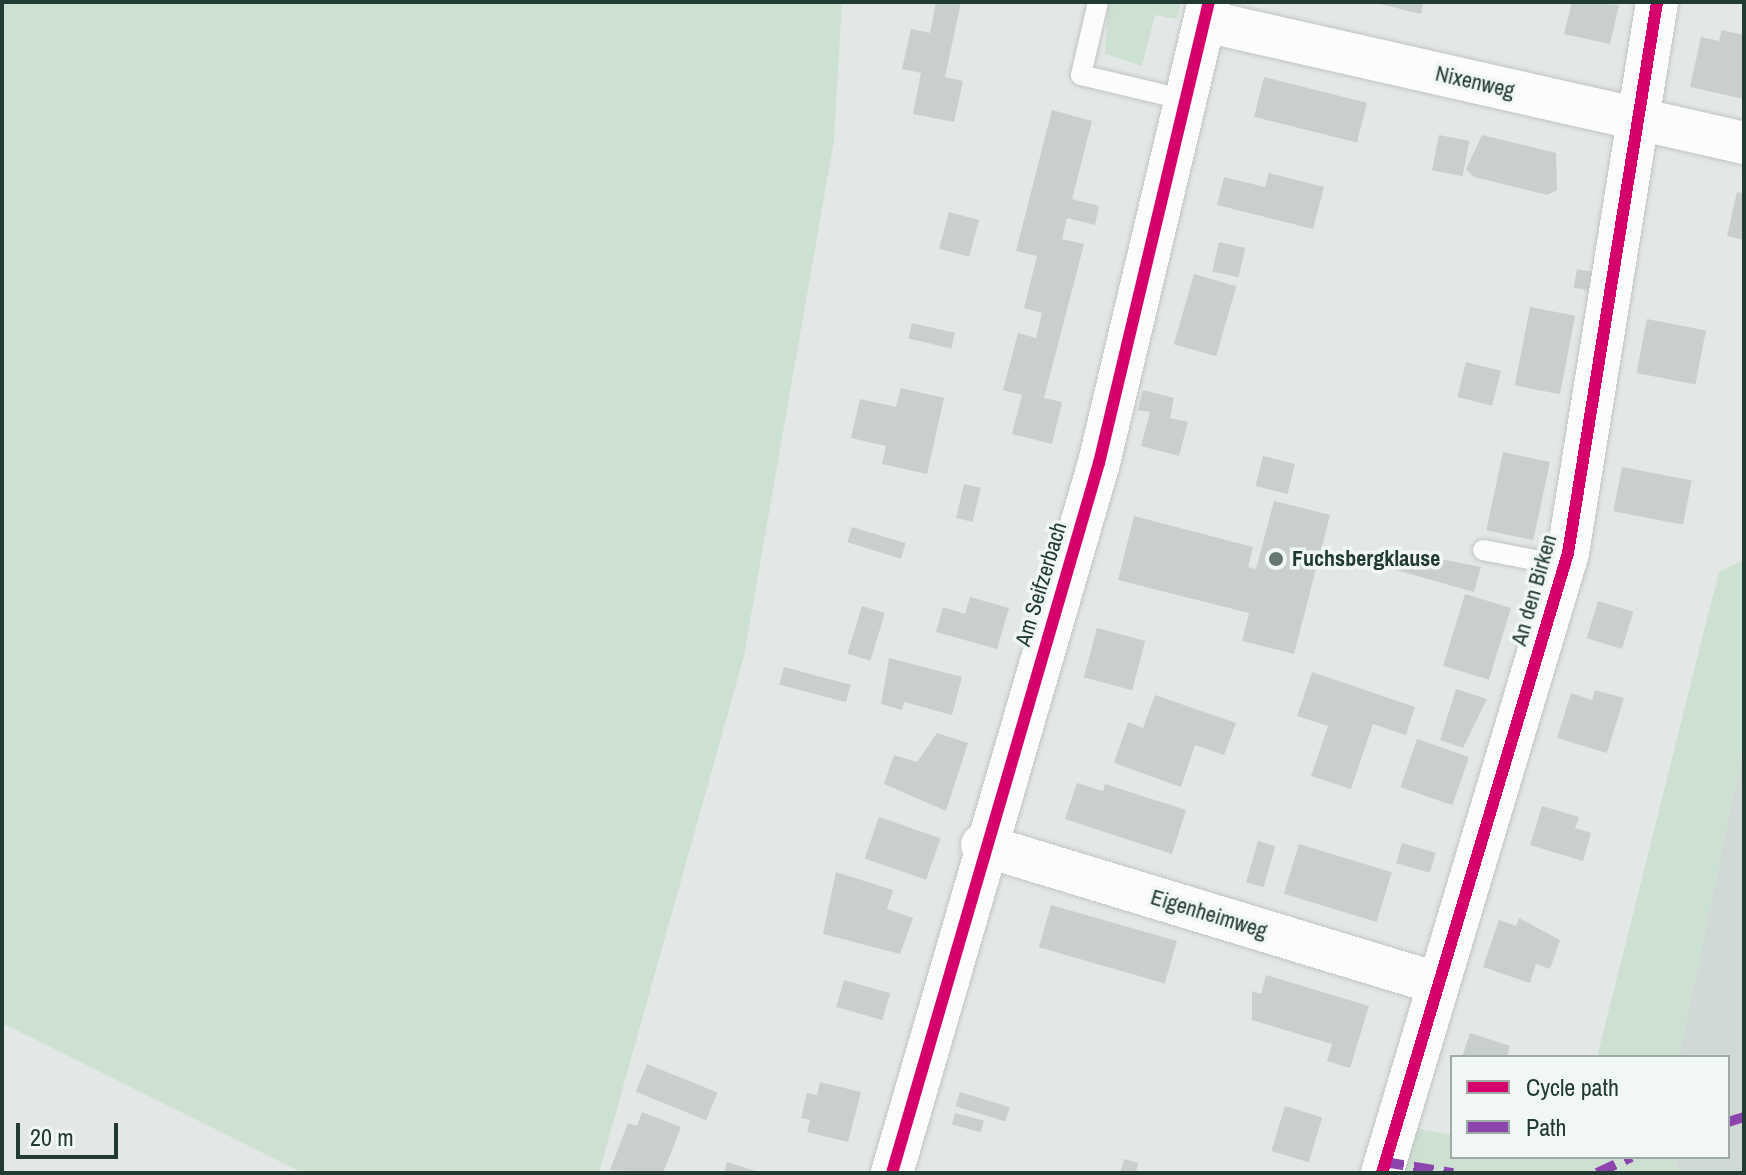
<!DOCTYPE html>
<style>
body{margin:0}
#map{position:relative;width:1746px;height:1175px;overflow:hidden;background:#e3e8e6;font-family:"Archivo Narrow",sans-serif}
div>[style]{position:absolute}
.built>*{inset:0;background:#d0d9d6}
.green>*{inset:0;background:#cce1d2}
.building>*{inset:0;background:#c9cfcd;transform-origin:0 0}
.roads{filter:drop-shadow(0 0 2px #c0c5c3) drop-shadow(0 0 2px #c0c5c3)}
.lane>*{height:20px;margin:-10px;padding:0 10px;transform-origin:10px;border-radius:10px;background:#fbfcfb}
.street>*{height:42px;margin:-21px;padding:0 21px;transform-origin:21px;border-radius:21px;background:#fbfcfb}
.quiet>*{height:10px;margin-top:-5px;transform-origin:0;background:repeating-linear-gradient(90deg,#8e44ad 0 20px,transparent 0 30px)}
.cycleway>*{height:12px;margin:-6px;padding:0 6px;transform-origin:6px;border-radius:6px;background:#d6006c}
.dots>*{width:22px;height:22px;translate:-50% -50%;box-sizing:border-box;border:4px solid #f0f7f4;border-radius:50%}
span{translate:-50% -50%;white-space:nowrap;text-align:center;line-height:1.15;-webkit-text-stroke:7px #f0f7f4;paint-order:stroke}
.street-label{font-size:22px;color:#213b33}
.poi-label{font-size:22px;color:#213b33;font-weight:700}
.left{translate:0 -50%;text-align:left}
.frame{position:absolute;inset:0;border:4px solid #213b33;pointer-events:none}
.legend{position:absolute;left:1450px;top:1055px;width:280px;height:104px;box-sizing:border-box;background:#f0f7f4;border:2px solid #9daca7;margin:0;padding:10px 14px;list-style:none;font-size:24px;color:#213b33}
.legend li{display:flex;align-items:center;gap:16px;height:40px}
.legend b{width:40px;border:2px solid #9daca7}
.scale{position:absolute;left:16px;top:1123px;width:102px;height:36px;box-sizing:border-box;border:4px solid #213b33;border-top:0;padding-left:10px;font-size:24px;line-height:28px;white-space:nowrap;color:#213b33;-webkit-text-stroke:6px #f0f7f4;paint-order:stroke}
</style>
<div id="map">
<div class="built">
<i style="clip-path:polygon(1744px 745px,1744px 1173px,1679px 1173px,1676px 1157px,1728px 1157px,1728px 1057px,1679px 1057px)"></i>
</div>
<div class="green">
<i style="clip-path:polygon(2px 2px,842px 2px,834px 140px,744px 656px,599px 1173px,303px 1173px,2px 1023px)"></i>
<i style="clip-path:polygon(1108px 2px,1181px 2px,1177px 19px,1155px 15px,1142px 66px,1105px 54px)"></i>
<i style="clip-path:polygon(1744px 560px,1744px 745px,1679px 1057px,1597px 1057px,1719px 572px)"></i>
<i style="clip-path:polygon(1393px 1124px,1452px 1135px,1452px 1157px,1676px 1157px,1679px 1173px,1382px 1173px)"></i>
</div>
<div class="building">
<i style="clip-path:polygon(936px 2px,961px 2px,945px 77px,963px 81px,954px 122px,913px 114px,921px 73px,902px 69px,911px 29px,930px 33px)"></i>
<i style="clip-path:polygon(1372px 2px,1423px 2px,1421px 14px)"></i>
<i style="clip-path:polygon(1572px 2px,1619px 5px,1610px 44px,1564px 34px)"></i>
<i style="clip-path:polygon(1722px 30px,1744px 35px,1744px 99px,1690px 87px,1701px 37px,1719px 41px)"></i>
<i style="left:1264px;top:77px;width:106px;height:41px;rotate:14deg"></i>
<i style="clip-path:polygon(1052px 110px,1092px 121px,1072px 199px,1099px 206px,1095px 225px,1067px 218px,1062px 239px,1084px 244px,1044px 398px,1062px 402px,1052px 444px,1012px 434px,1022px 395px,1003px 390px,1018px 333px,1036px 338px,1042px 313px,1024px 308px,1037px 256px,1016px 251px)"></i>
<i style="left:1439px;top:135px;width:31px;height:36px;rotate:11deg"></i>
<i style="clip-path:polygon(1482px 135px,1556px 153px,1557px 190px,1547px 195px,1474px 177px,1466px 169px)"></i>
<i style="clip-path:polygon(1269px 173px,1324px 187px,1313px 229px,1217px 205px,1224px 177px,1265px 187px)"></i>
<i style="clip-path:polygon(1737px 192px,1744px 194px,1744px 240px,1727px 236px)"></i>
<i style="left:949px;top:212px;width:31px;height:38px;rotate:15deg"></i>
<i style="left:1219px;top:242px;width:27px;height:30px;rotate:13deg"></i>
<i style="left:1577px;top:269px;width:22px;height:19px;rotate:10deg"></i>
<i style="left:1194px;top:274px;width:44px;height:73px;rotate:16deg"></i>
<i style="left:1530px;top:307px;width:46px;height:80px;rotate:11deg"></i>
<i style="left:1647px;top:319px;width:60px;height:55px;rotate:11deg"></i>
<i style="left:912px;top:323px;width:44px;height:16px;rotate:13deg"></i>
<i style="left:1466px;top:362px;width:36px;height:36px;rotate:14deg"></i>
<i style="clip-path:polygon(901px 388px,944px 398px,927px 474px,882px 464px,886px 446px,851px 438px,860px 399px,896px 407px)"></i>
<i style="clip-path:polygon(1143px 390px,1174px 398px,1170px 418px,1188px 422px,1179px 456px,1141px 446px,1150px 412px,1138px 410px)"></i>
<i style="left:1503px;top:452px;width:48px;height:80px;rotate:12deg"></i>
<i style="left:1263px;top:456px;width:33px;height:31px;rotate:14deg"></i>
<i style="left:1622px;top:467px;width:71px;height:45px;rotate:11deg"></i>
<i style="left:964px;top:484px;width:17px;height:35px;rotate:13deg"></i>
<i style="clip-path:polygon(1274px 501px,1330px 515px,1294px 654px,1242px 641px,1249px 613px,1118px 580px,1134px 516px,1253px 547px,1248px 567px,1256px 569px)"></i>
<i style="left:852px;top:527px;width:56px;height:16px;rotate:17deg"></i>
<i style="clip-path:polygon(1395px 550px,1481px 567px,1474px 592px,1389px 568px)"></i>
<i style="left:1465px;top:594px;width:48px;height:75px;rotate:17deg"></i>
<i style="clip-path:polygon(970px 597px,1009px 608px,997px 649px,936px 632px,943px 607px,965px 614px)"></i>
<i style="left:1598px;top:601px;width:37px;height:39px;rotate:17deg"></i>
<i style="left:862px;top:606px;width:24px;height:50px;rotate:17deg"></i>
<i style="left:1097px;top:628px;width:50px;height:51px;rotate:15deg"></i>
<i style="clip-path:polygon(889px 658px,962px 677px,952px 715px,904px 702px,902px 710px,881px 704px)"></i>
<i style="left:784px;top:667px;width:69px;height:18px;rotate:15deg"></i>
<i style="clip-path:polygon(1312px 672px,1415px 707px,1406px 735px,1373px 724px,1351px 789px,1311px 776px,1328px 726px,1297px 716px)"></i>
<i style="clip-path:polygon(1456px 689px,1487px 699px,1463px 748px,1440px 740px)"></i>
<i style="clip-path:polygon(1595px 690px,1624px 698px,1607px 753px,1557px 738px,1571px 693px,1592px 700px)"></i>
<i style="clip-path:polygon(1155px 695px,1236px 723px,1224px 755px,1195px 745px,1181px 787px,1114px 763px,1128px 722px,1143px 728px)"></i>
<i style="clip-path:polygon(937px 733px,968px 743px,946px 811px,884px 784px,894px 755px,917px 762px)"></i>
<i style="left:1417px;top:739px;width:55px;height:51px;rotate:19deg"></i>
<i style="clip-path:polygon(1077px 783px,1103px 791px,1105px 784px,1186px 810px,1172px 854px,1065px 819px)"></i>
<i style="clip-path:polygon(1542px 806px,1579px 817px,1575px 828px,1591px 833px,1583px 861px,1530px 845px)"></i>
<i style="left:879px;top:817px;width:65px;height:44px;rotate:19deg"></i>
<i style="left:1258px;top:841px;width:18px;height:43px;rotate:16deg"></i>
<i style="left:1402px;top:843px;width:35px;height:21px;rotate:16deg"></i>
<i style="left:1299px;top:844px;width:97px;height:52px;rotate:17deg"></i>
<i style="clip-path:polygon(836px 872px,893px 890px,887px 909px,913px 918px,900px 954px,823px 934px)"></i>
<i style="left:1051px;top:905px;width:131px;height:44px;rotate:16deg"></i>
<i style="clip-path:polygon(1519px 918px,1560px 940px,1550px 969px,1536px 964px,1530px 983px,1483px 967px,1499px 920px,1516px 926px)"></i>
<i style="clip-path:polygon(1266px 975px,1369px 1006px,1350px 1068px,1327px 1061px,1332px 1044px,1252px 1020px,1252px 991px,1261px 994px)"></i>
<i style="left:844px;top:980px;width:48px;height:28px;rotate:16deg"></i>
<i style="clip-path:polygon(1470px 1033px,1510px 1046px,1507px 1057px,1462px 1057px)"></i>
<i style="left:647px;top:1064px;width:76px;height:30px;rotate:22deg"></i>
<i style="clip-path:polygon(820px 1082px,861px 1092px,848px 1142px,807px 1132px,810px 1120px,801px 1118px,807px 1093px,817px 1095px)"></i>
<i style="left:960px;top:1092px;width:52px;height:15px;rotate:17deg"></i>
<i style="left:1285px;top:1106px;width:39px;height:47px;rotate:17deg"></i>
<i style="clip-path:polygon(642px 1112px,681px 1127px,663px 1173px,610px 1170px,628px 1123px,637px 1126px)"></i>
<i style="left:955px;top:1113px;width:30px;height:12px;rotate:15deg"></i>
<i style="clip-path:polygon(1124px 1159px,1138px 1163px,1136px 1173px,1120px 1173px)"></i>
<i style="clip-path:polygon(727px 1162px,759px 1172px,759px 1173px,724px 1173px)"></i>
</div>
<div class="roads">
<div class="lane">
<i style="left:1098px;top:2px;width:75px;rotate:103.1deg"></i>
<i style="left:1081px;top:75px;width:108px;rotate:13.4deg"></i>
<i style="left:1483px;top:550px;width:84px;rotate:11deg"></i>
</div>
<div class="street">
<i style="left:1205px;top:21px;width:553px;rotate:12.75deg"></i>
<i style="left:982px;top:845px;width:474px;rotate:16.9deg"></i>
<i style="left:892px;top:1173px;width:740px;rotate:-73.75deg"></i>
<i style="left:1099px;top:463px;width:474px;rotate:-76.6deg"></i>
<i style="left:1382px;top:1173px;width:647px;rotate:-73.3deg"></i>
<i style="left:1568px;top:553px;width:558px;rotate:-80.82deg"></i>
</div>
</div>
<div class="quiet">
<i style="left:1728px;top:1122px;width:17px;rotate:-17deg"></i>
<i style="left:1384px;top:1162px;width:70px;rotate:9.1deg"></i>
<i style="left:1597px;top:1173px;width:38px;rotate:-25deg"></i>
</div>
<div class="cycleway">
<i style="left:892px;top:1173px;width:740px;rotate:-73.75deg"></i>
<i style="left:1099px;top:463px;width:474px;rotate:-76.6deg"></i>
<i style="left:1382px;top:1173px;width:647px;rotate:-73.3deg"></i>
<i style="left:1568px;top:553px;width:558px;rotate:-80.82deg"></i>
</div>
<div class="dots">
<i style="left:1276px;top:559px;background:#657872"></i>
</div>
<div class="street-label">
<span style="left:1475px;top:82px;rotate:13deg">Nixenweg</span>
<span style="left:1041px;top:584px;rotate:-73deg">Am Seifzerbach</span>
<span style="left:1534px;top:590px;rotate:-74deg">An den Birken</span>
<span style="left:1209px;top:914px;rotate:17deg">Eigenheimweg</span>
</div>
<div class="poi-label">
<span class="left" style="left:1292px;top:559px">Fuchsbergklause</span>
</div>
<div class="frame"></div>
<ul class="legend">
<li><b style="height:10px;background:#d6006c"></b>Cycle path</li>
<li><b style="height:10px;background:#8e44ad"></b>Path</li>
</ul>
<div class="scale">20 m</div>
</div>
